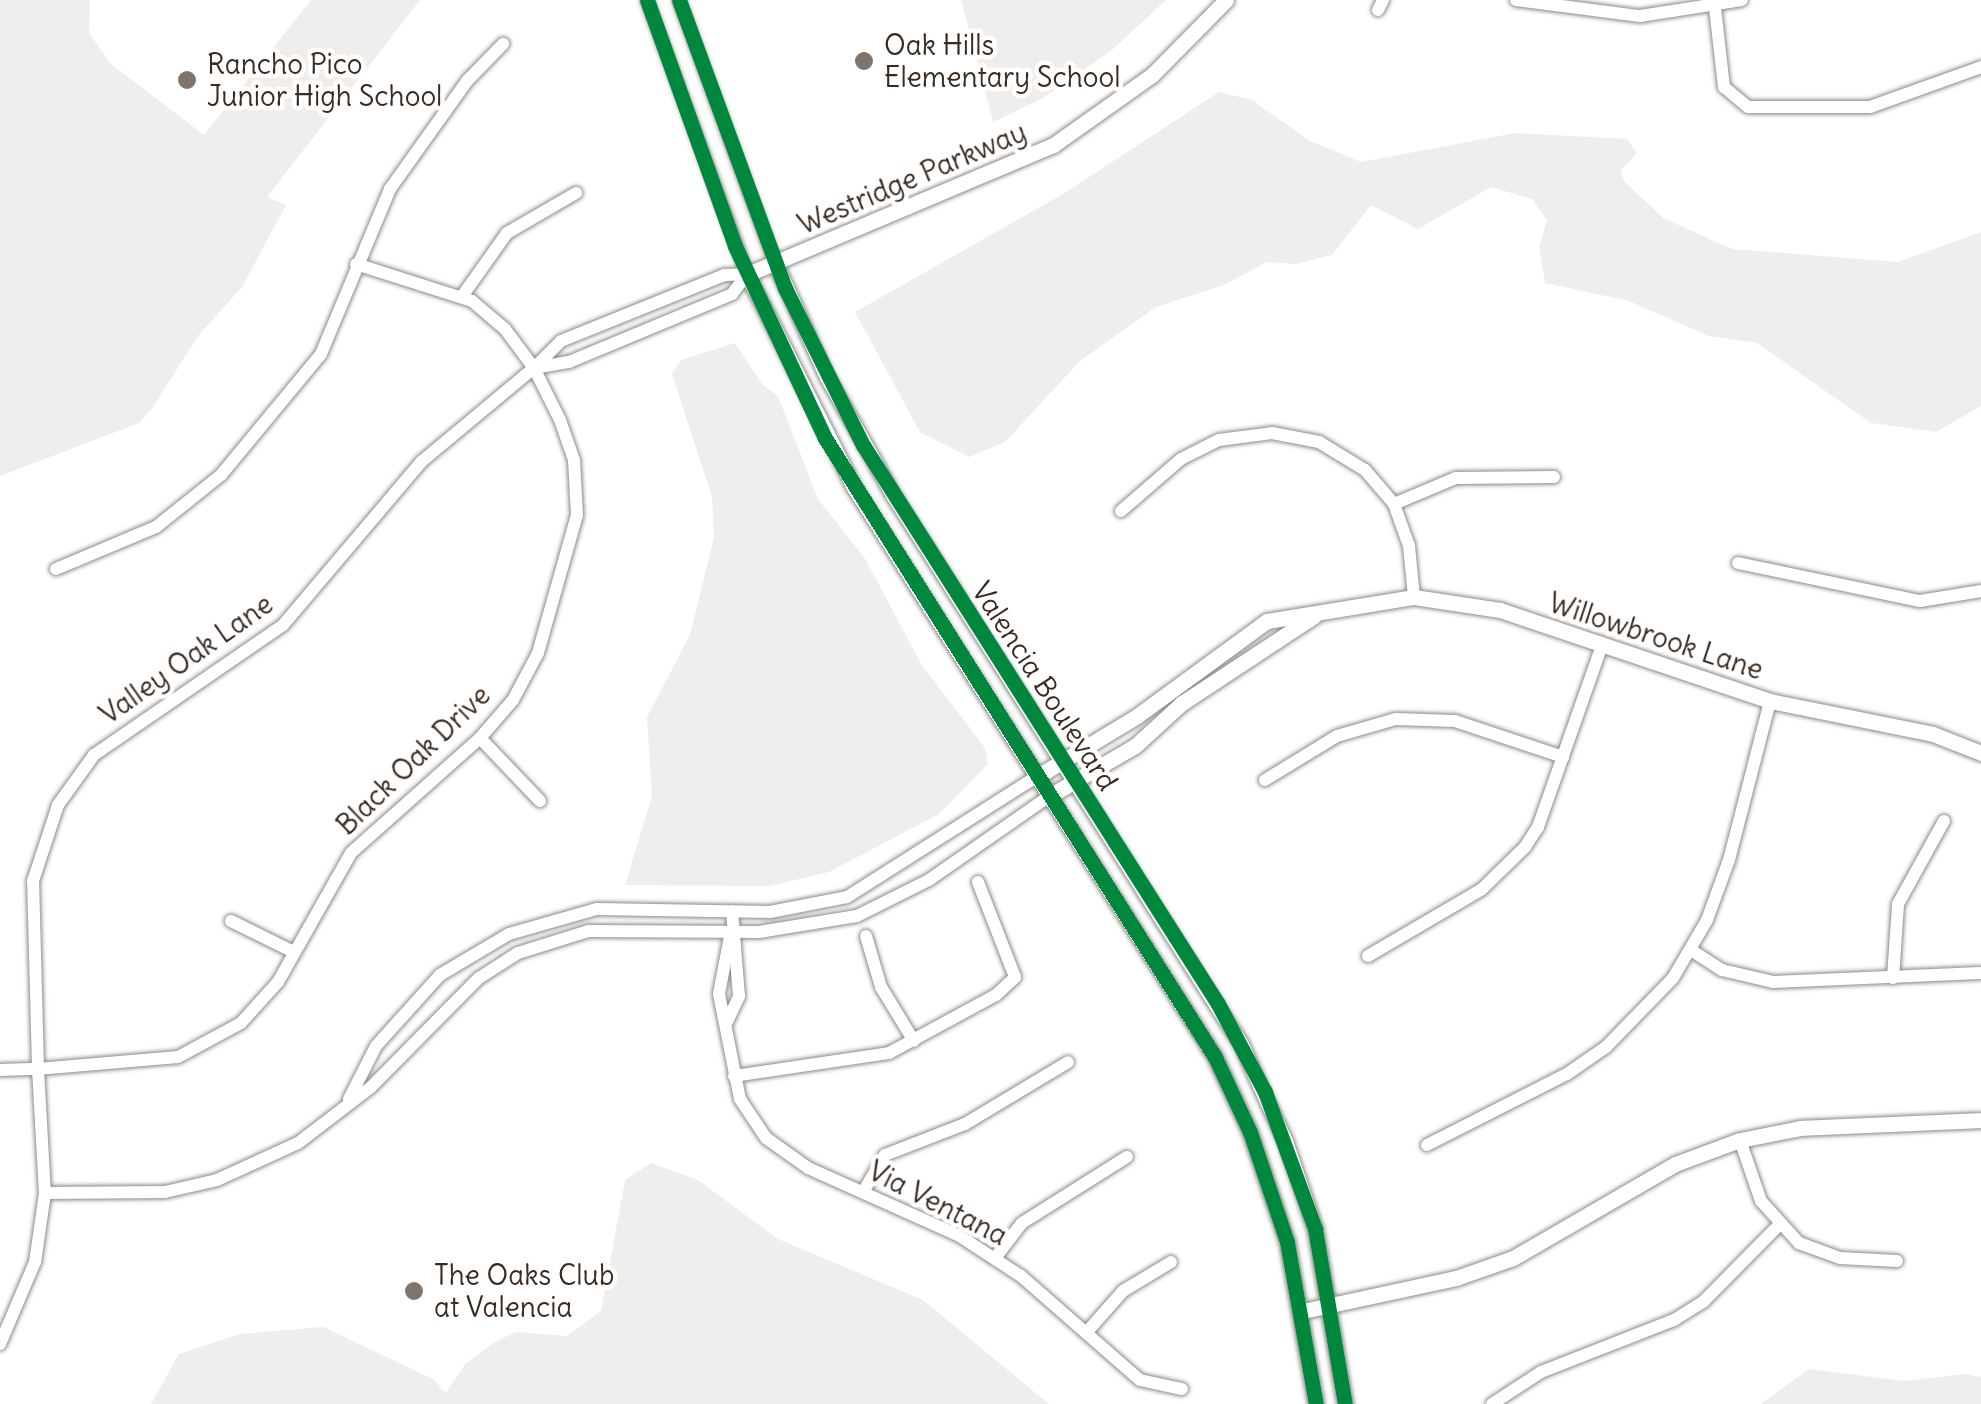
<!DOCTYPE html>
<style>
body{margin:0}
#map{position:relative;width:1981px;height:1404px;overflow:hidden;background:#fff;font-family:Delius,sans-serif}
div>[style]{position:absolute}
.green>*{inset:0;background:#efeeed}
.roads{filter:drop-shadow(0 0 2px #8e8b88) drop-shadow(0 0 2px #8e8b88)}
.minor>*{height:12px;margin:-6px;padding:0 6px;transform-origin:6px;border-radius:6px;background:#fff}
.tertiary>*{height:15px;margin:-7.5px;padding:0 7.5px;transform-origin:7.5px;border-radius:7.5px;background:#fff}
.cycleway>*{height:15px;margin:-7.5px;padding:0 7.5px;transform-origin:7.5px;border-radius:7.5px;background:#00873e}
.dots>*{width:28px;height:28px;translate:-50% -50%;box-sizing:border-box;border:5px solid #fff;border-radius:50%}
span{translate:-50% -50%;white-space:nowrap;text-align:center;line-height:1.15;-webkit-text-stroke:9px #fff;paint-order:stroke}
.poi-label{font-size:28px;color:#3b2a1e}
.left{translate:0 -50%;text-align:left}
.street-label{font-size:28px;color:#3b2a1e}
</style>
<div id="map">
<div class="green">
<i style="clip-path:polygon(0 0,90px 0,89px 33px,111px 64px,204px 135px,311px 0,420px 0,267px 197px,286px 205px,242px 287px,198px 336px,153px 407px,139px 423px,0 476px)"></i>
<i style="clip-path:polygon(961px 0,1166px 0,1112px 50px,1043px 98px,993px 122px)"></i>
<i style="clip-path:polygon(1219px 92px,1252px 100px,1310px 141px,1361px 162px,1515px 133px,1627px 139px,1637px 153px,1621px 170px,1624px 181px,1663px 218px,1732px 249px,1898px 262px,1981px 232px,1981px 406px,1936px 432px,1871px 423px,1757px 343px,1709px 336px,1629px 301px,1545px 283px,1539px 247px,1547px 220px,1532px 199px,1491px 187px,1418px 229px,1371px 205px,1332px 255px,1296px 264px,1267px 262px,1224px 285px,1156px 307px,1080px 361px,1005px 442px,969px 457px,920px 432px,855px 312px,1063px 194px)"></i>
<i style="clip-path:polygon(735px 343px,763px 385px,778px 396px,818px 499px,866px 560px,921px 664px,985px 748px,988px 764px,939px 814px,829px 872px,770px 886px,625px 885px,652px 796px,647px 717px,690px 635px,714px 537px,712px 497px,672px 374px,681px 360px)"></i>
<i style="clip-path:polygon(651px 1163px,698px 1180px,778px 1239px,923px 1300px,1049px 1404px,151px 1404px,179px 1354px,240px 1334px,323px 1327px,433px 1379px,446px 1393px,465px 1364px,495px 1342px,516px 1332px,567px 1336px,601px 1311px,625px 1180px)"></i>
<i style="clip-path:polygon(1809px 1369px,1904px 1381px,1965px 1374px,1981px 1377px,1981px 1404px,1761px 1404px)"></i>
</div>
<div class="roads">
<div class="minor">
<i style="left:647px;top:0;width:292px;rotate:69.9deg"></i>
<i style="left:679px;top:0;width:280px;rotate:69.9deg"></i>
<i style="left:1516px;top:0;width:125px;rotate:7.4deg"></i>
<i style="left:1640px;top:16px;width:103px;rotate:-8.9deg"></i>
<i style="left:1715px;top:8px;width:80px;rotate:83.5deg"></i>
<i style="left:1724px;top:87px;width:31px;rotate:40deg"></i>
<i style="left:1748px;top:107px;width:122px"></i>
<i style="left:1870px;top:107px;width:118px;rotate:-19.8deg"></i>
<i style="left:1378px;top:10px;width:11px;rotate:-63deg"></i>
<i style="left:356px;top:264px;width:122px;rotate:17.7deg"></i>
<i style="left:472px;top:301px;width:43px;rotate:40.3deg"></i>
<i style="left:505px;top:329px;width:49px;rotate:53.4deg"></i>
<i style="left:534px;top:368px;width:58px;rotate:63.4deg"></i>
<i style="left:560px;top:420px;width:42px;rotate:70.7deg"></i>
<i style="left:574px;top:460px;width:55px;rotate:86.9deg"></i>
<i style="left:577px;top:515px;width:143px;rotate:105.8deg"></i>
<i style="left:538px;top:653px;width:53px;rotate:118deg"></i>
<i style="left:513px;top:700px;width:50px;rotate:131deg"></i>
<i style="left:480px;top:738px;width:173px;rotate:138.3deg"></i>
<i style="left:351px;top:853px;width:148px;rotate:119.5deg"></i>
<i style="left:278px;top:982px;width:55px;rotate:132.1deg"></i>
<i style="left:241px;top:1023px;width:72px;rotate:151.6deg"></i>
<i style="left:178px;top:1057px;width:141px;rotate:175.1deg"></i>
<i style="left:38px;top:1069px;width:188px;rotate:-91.5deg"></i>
<i style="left:33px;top:881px;width:80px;rotate:-71.8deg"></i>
<i style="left:58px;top:805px;width:62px;rotate:-54.2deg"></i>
<i style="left:94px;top:755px;width:229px;rotate:-34.5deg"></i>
<i style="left:283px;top:625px;width:214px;rotate:-49.7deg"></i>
<i style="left:421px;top:462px;width:147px;rotate:-39.8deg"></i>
<i style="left:534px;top:368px;width:38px;rotate:-45deg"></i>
<i style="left:561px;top:341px;width:176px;rotate:-22deg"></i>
<i style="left:724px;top:275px;width:23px;rotate:-2deg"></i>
<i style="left:463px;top:295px;width:76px;rotate:-54.6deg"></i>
<i style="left:507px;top:233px;width:80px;rotate:-30.1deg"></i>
<i style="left:534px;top:368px;width:36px;rotate:-10deg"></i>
<i style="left:569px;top:362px;width:177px;rotate:-22.6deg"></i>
<i style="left:732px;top:294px;width:25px;rotate:-53deg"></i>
<i style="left:1394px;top:504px;width:67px;rotate:-22.8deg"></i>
<i style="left:1456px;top:478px;width:98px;rotate:-0.6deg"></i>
<i style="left:1121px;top:511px;width:79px;rotate:-40.9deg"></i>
<i style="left:1181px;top:459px;width:42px;rotate:-26.6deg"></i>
<i style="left:1219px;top:440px;width:53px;rotate:-7.5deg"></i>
<i style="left:1272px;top:433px;width:48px;rotate:10.8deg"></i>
<i style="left:1319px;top:442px;width:54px;rotate:31.3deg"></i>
<i style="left:1365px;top:470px;width:45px;rotate:49.5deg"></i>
<i style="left:1394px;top:504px;width:45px;rotate:70.3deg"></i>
<i style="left:1409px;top:546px;width:51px;rotate:84.4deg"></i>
<i style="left:1738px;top:563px;width:186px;rotate:11.8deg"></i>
<i style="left:1920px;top:601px;width:62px;rotate:-9.3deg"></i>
<i style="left:56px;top:569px;width:108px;rotate:-22.8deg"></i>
<i style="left:156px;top:527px;width:83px;rotate:-38.7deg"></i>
<i style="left:221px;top:475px;width:157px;rotate:-50.4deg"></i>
<i style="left:321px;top:354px;width:179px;rotate:-67.3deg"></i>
<i style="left:390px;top:189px;width:133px;rotate:-54.5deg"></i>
<i style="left:467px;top:81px;width:52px;rotate:-45.8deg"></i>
<i style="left:480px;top:738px;width:87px;rotate:46.4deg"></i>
<i style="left:1265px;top:780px;width:84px;rotate:-31.4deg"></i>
<i style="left:1337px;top:736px;width:61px;rotate:-16.1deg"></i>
<i style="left:1396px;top:719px;width:59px;rotate:1.9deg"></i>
<i style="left:1455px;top:721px;width:114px;rotate:18.4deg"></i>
<i style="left:231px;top:921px;width:68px;rotate:26.2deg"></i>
<i style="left:731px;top:931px;width:64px;rotate:100.8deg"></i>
<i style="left:719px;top:994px;width:107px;rotate:78.7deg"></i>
<i style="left:740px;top:1099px;width:47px;rotate:56.3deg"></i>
<i style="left:766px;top:1138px;width:52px;rotate:35.5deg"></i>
<i style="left:808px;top:1168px;width:164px;rotate:24.1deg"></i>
<i style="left:958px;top:1235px;width:75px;rotate:33.1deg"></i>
<i style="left:1021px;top:1276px;width:158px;rotate:41.2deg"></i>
<i style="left:1140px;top:1380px;width:43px;rotate:12.1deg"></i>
<i style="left:866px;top:936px;width:53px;rotate:73.6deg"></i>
<i style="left:881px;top:987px;width:63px;rotate:58.6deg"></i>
<i style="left:1691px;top:950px;width:37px;rotate:33deg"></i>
<i style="left:1722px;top:970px;width:52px;rotate:13.2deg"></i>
<i style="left:1773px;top:982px;width:207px;rotate:-2.5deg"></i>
<i style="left:1368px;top:956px;width:132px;rotate:-30.4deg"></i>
<i style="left:1482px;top:889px;width:60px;rotate:-44.3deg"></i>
<i style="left:1525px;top:847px;width:24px;rotate:-57deg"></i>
<i style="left:1538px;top:827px;width:193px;rotate:-70.6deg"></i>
<i style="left:1893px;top:978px;width:74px;rotate:-86.1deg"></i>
<i style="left:1898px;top:904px;width:95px;rotate:-61deg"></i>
<i style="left:727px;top:1022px;width:29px;rotate:-65deg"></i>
<i style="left:739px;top:996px;width:85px;rotate:-94.7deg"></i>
<i style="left:0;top:1070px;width:38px;rotate:-2deg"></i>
<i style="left:38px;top:1069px;width:124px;rotate:86.8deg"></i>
<i style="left:45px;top:1193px;width:70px;rotate:98.2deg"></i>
<i style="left:35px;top:1262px;width:89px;rotate:113.1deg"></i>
<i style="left:734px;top:1076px;width:157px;rotate:-8.4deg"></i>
<i style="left:889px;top:1053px;width:122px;rotate:-28.5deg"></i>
<i style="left:996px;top:995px;width:26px;rotate:-43deg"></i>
<i style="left:1015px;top:977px;width:102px;rotate:-111.3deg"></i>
<i style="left:349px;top:1099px;width:59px;rotate:-63deg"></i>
<i style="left:376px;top:1046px;width:96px;rotate:-48deg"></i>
<i style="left:440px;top:975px;width:80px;rotate:-30.7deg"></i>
<i style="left:509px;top:934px;width:91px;rotate:-15.9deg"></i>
<i style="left:597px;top:909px;width:173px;rotate:1deg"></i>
<i style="left:770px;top:912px;width:78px;rotate:-11deg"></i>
<i style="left:847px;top:897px;width:226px;rotate:-32.4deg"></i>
<i style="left:1740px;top:1140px;width:65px;rotate:71deg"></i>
<i style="left:1761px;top:1201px;width:57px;rotate:47.9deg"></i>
<i style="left:1799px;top:1243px;width:44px;rotate:20.1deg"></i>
<i style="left:1840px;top:1258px;width:57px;rotate:3deg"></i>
<i style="left:1427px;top:1145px;width:157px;rotate:-26.9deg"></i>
<i style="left:1567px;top:1074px;width:47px;rotate:-34.7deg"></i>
<i style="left:1606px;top:1047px;width:96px;rotate:-45.8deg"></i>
<i style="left:1673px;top:978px;width:67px;rotate:-59.6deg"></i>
<i style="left:1707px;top:920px;width:64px;rotate:-69.9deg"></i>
<i style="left:1729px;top:860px;width:164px;rotate:-75.5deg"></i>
<i style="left:863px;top:1192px;width:43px;rotate:-59.3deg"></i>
<i style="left:885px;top:1155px;width:86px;rotate:-21.2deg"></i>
<i style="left:965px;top:1124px;width:120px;rotate:-31deg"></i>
<i style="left:45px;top:1193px;width:120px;rotate:-0.5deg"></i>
<i style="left:165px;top:1192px;width:53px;rotate:-13deg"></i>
<i style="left:217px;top:1180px;width:89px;rotate:-24.6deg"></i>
<i style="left:298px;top:1143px;width:91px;rotate:-37.4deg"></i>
<i style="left:370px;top:1088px;width:155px;rotate:-45.3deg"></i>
<i style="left:479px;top:978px;width:46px;rotate:-32.7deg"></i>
<i style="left:518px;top:953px;width:73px;rotate:-17.4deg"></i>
<i style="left:588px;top:931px;width:171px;rotate:0.3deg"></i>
<i style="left:759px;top:932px;width:99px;rotate:-9.3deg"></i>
<i style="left:857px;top:916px;width:80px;rotate:-26.6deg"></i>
<i style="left:929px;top:880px;width:149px;rotate:-34.9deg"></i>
<i style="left:995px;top:1258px;width:44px;rotate:-52.4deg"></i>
<i style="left:1022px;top:1223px;width:124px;rotate:-32.2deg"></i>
<i style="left:1086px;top:1333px;width:56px;rotate:-48.6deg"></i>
<i style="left:1123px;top:1291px;width:56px;rotate:-31.1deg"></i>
<i style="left:1492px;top:1404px;width:59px;rotate:-33.1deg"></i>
<i style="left:1541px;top:1372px;width:143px;rotate:-21.4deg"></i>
<i style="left:1674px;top:1320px;width:36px;rotate:-32deg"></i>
<i style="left:1704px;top:1301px;width:105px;rotate:-45.4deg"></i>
</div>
<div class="tertiary">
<i style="left:1226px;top:0;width:105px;rotate:134.6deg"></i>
<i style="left:1152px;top:75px;width:121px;rotate:144.7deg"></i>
<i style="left:1053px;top:145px;width:332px;rotate:157.1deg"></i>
<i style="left:747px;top:274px;width:237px;rotate:63.4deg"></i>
<i style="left:853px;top:486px;width:676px;rotate:57.63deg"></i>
<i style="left:1215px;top:1057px;width:83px;rotate:65deg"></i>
<i style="left:1250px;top:1132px;width:116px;rotate:71.4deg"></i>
<i style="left:1287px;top:1242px;width:165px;rotate:79.9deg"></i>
<i style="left:775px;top:263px;width:125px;rotate:65.5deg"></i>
<i style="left:827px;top:377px;width:135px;rotate:60.8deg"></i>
<i style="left:893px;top:495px;width:650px;rotate:57.63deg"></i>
<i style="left:1241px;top:1044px;width:107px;rotate:65.6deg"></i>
<i style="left:1285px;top:1141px;width:93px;rotate:71.2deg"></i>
<i style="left:1315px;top:1229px;width:178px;rotate:80.3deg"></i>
<i style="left:1038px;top:776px;width:116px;rotate:-31.2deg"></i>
<i style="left:1137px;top:716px;width:161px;rotate:-36.2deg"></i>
<i style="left:1267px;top:621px;width:149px;rotate:-9.3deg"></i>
<i style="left:1414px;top:597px;width:87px;rotate:8.6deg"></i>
<i style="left:1500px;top:610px;width:285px;rotate:18.6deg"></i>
<i style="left:1770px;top:701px;width:166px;rotate:11.4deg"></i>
<i style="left:1933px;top:734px;width:52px;rotate:21.6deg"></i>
<i style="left:1051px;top:795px;width:97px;rotate:-30.3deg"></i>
<i style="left:1135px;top:746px;width:64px;rotate:-42.5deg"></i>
<i style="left:1182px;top:703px;width:158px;rotate:-33.4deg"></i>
<i style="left:1303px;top:1311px;width:157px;rotate:-12.2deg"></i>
<i style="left:1456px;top:1278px;width:60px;rotate:-19.3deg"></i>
<i style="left:1513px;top:1258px;width:187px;rotate:-30.1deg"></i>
<i style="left:1675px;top:1164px;width:69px;rotate:-20.3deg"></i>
<i style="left:1740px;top:1140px;width:61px;rotate:-11.3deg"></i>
<i style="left:1800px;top:1128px;width:181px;rotate:-2.5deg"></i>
</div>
</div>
<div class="cycleway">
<i style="left:647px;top:0;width:261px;rotate:70.3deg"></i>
<i style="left:735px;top:246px;width:212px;rotate:64.9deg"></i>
<i style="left:825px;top:438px;width:732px;rotate:57.79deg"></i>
<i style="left:1215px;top:1057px;width:83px;rotate:65deg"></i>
<i style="left:1250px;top:1132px;width:116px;rotate:71.4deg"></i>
<i style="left:1287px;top:1242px;width:165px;rotate:79.9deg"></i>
<i style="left:679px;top:0;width:307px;rotate:69.8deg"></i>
<i style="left:785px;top:288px;width:175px;rotate:63.6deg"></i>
<i style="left:863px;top:445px;width:662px;rotate:57.58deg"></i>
<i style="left:1218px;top:1004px;width:100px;rotate:61.9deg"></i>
<i style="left:1265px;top:1092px;width:146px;rotate:69.9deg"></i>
<i style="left:1315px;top:1229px;width:178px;rotate:80.3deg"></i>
</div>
<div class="dots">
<i style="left:864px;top:61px;background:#80756d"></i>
<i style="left:187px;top:80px;background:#80756d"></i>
<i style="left:414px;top:1291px;background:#80756d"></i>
</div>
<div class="poi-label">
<span class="left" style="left:884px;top:61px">Oak Hills<br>Elementary School</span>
<span class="left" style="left:207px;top:80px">Rancho Pico<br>Junior High School</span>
<span class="left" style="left:434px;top:1291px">The Oaks Club<br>at Valencia</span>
</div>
<div class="street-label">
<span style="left:912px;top:178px;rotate:-23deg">Westridge Parkway</span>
<span style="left:1656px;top:636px;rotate:18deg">Willowbrook Lane</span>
<span style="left:186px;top:659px;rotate:-35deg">Valley Oak Lane</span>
<span style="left:1045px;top:686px;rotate:57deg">Valencia Boulevard</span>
<span style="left:413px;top:760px;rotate:-44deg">Black Oak Drive</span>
<span style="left:938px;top:1203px;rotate:27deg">Via Ventana</span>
</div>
</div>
